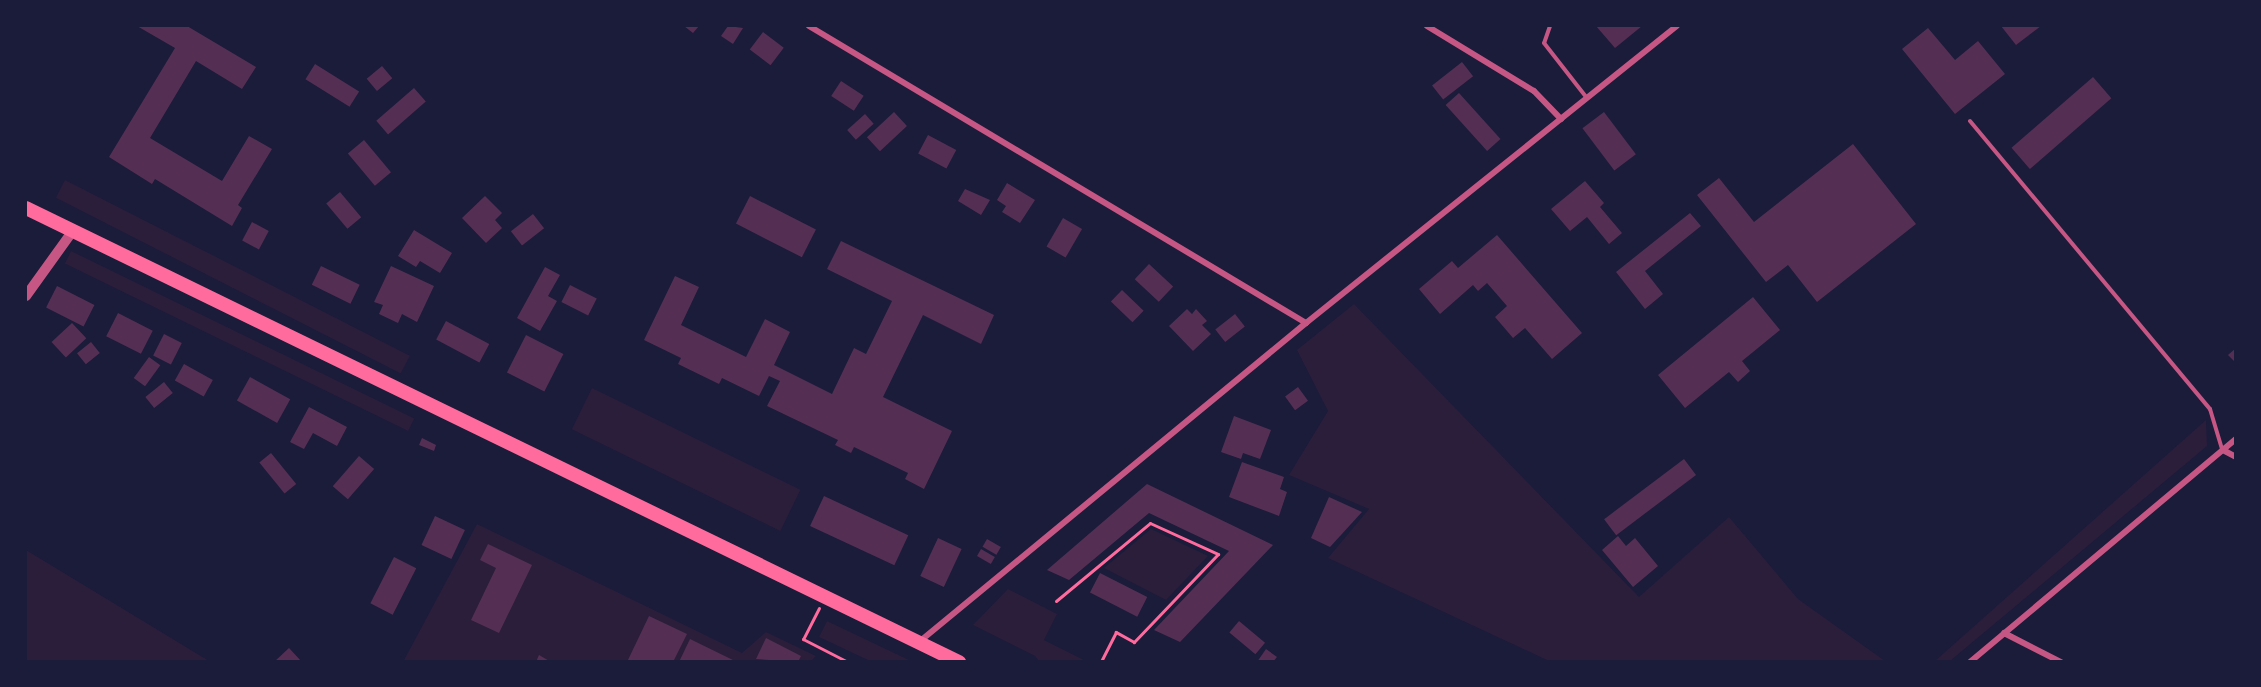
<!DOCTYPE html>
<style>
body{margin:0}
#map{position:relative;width:2261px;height:687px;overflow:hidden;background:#1b1b3a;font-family:"Noto Sans",sans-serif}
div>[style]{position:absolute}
.green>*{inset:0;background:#2a1e3b;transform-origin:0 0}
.building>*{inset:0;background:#542f53;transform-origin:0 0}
.path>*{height:3px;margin:-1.5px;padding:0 1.5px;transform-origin:1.5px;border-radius:1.5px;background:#ff6b9d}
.service>*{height:4px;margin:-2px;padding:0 2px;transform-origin:2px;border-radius:2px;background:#c65784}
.minor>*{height:6px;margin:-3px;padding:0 3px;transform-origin:3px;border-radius:3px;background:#c65784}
.tertiary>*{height:10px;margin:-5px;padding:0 5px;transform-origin:5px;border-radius:5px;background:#c65784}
.primary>*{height:14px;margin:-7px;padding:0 7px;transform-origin:7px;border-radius:7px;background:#ff6b9d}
span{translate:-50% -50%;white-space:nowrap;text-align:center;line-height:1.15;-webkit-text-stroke:5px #1b1b3a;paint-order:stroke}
.frame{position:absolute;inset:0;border:27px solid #1b1b3a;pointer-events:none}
</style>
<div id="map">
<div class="green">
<i style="left:65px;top:180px;width:387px;height:20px;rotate:27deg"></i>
<i style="left:71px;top:251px;width:382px;height:14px;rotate:26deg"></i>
<i style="clip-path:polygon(1354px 304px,1639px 597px,1729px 517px,1798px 599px,1885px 661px,1549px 661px,1328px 558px,1369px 509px,1289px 475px,1328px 411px,1297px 350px)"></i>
<i style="left:592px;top:388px;width:232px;height:46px;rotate:26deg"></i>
<i style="clip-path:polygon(2206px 420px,2207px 446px,1950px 661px,1935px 661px)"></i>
<i style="clip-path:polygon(477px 524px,742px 653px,766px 632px,816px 656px,810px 662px,403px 662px)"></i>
<i style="clip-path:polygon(1151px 529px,1208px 556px,1166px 600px,1104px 568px)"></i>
<i style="clip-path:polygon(26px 550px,209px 661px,26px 661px)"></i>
<i style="clip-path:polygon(1008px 589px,1057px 614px,1044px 640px,1086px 661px,1039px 661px,1035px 656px,973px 625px)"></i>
<i style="clip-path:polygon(827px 621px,911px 661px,870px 661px,819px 637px)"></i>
</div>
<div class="building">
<i style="clip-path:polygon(137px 26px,187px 26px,256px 67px,242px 89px,196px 61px,150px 138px,222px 181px,249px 136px,272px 149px,238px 205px,242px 208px,232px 226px,155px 179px,152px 184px,109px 157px,175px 48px)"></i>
<i style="clip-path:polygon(684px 26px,699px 26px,693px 33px)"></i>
<i style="clip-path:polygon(728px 26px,743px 28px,733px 44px,721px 36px)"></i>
<i style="clip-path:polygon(1596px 26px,1642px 26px,1615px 48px)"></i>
<i style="clip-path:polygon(2001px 26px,2041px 26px,2016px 45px)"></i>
<i style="clip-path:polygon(1928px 28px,1955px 60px,1978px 41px,2005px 74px,1955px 114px,1902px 49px)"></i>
<i style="left:763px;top:32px;width:26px;height:22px;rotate:37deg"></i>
<i style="left:1462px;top:62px;width:18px;height:38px;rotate:52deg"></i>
<i style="left:315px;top:64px;width:52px;height:18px;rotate:32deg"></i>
<i style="left:382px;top:66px;width:16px;height:20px;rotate:50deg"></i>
<i style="left:2093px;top:77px;width:28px;height:108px;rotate:49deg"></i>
<i style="left:841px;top:81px;width:27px;height:18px;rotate:33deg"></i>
<i style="left:414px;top:88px;width:18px;height:50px;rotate:49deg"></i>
<i style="left:1459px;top:93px;width:62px;height:18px;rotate:48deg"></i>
<i style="left:894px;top:112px;width:19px;height:37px;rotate:47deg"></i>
<i style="left:1604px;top:112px;width:53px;height:27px;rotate:53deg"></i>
<i style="left:865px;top:114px;width:13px;height:24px;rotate:48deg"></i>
<i style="left:928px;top:135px;width:32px;height:21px;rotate:28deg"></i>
<i style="left:364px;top:140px;width:42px;height:21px;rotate:50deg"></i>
<i style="clip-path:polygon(1853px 144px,1916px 224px,1817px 302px,1788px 265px,1766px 282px,1697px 195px,1719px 178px,1754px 222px)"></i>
<i style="clip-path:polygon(1585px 181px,1604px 203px,1600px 207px,1622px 233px,1609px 244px,1587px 217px,1570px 231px,1551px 209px)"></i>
<i style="clip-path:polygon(1007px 183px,1035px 200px,1020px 223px,1002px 212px,1006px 206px,997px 200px)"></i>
<i style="clip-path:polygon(965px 189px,990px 200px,981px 215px,958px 201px)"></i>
<i style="left:340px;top:192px;width:33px;height:18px;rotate:50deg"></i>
<i style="clip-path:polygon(485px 196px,502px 213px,495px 220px,502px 228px,486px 243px,462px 218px)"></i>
<i style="left:750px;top:196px;width:74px;height:31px;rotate:27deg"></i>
<i style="clip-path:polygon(1690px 213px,1701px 226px,1645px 271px,1663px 294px,1645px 309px,1616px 272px)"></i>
<i style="left:533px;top:214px;width:18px;height:28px;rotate:52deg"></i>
<i style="left:1063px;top:218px;width:22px;height:33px;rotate:30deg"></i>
<i style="left:252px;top:222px;width:19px;height:21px;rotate:28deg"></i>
<i style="clip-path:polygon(414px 230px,452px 253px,440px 273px,420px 261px,416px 267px,398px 256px)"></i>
<i style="clip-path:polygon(1497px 235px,1582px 333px,1552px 359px,1525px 328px,1513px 338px,1495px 317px,1507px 306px,1487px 283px,1478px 291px,1473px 285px,1440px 314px,1419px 289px,1452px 261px,1458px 268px)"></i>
<i style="clip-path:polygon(841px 241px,994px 315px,981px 344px,923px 315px,883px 397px,952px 431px,924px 489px,905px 479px,908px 473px,854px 447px,851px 453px,835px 445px,838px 440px,767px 406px,780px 381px,769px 376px,759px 396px,722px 378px,719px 384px,678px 364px,681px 358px,644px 340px,675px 276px,699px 287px,681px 325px,746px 357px,765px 319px,790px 332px,774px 365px,832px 394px,854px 348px,866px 354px,892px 301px,827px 269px)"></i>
<i style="left:1149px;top:264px;width:33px;height:21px;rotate:43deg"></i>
<i style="left:321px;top:266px;width:43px;height:21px;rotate:26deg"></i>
<i style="clip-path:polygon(391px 266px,434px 286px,417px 322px,402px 314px,398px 323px,379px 314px,383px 305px,374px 302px)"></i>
<i style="clip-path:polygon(545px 267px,560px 275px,548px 296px,557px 301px,540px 331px,517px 318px)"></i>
<i style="left:570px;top:285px;width:30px;height:19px;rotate:27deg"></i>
<i style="left:57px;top:286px;width:42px;height:24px;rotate:27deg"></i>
<i style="left:1122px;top:290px;width:30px;height:16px;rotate:44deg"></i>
<i style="clip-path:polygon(1753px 297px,1780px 330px,1742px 361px,1750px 371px,1738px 382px,1729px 372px,1685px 408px,1658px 375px)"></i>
<i style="clip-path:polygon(1187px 309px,1192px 314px,1196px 309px,1207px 321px,1202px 325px,1211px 334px,1193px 351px,1169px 326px)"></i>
<i style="left:118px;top:313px;width:39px;height:26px;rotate:27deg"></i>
<i style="left:1235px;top:314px;width:16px;height:25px;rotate:52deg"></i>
<i style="left:446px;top:321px;width:49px;height:21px;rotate:28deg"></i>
<i style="left:72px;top:323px;width:21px;height:28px;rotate:47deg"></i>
<i style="left:164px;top:334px;width:20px;height:24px;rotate:27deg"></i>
<i style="left:526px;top:335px;width:42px;height:42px;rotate:27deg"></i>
<i style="left:91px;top:342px;width:14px;height:18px;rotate:51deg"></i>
<i style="clip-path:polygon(2236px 348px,2236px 363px,2228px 355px)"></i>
<i style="left:149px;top:357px;width:14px;height:26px;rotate:36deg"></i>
<i style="left:184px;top:364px;width:33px;height:19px;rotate:29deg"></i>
<i style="left:250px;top:377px;width:46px;height:27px;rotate:29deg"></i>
<i style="left:164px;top:382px;width:14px;height:24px;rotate:51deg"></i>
<i style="left:1298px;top:387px;width:17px;height:16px;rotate:54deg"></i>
<i style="clip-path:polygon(309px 407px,347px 427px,337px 446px,313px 433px,304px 449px,290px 442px)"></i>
<i style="clip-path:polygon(1234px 416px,1271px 430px,1260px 459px,1243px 453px,1241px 459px,1221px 452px)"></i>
<i style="clip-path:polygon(422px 438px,436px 445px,434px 451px,419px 445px)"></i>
<i style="left:271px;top:453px;width:40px;height:15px;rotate:51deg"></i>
<i style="left:359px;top:456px;width:20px;height:40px;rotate:41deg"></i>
<i style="left:1684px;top:459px;width:20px;height:100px;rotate:53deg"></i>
<i style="clip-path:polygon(1242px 462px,1284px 477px,1280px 489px,1287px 492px,1279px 516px,1229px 497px)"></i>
<i style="clip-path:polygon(1147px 484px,1273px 545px,1180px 642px,1154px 630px,1229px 551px,1149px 513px,1069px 580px,1047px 570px)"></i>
<i style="left:824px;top:496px;width:93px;height:33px;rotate:25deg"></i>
<i style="clip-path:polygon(1329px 497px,1362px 512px,1330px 547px,1311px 538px)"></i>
<i style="left:435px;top:516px;width:33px;height:32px;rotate:25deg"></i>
<i style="clip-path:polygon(1618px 536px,1626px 546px,1635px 538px,1658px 566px,1633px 587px,1602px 550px)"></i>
<i style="left:938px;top:538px;width:26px;height:42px;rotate:25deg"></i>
<i style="left:987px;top:539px;width:16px;height:9px;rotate:30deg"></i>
<i style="clip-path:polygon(488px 544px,532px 565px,499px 633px,471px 620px,496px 568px,480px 560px)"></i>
<i style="left:981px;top:549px;width:16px;height:8px;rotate:30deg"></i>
<i style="left:394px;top:557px;width:25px;height:52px;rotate:27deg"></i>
<i style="left:1100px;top:573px;width:53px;height:22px;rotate:27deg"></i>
<i style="clip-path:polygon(649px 616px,687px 634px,673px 662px,627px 662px)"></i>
<i style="left:1239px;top:621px;width:34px;height:15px;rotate:40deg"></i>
<i style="clip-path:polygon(766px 638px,801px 656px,798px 662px,756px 659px)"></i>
<i style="clip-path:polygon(690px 639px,737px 662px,679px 662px)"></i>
<i style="clip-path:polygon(289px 648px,302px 662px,274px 662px)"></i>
<i style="clip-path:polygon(1266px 649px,1277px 657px,1273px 662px,1257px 662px)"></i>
<i style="clip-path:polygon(539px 655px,551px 662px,536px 662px)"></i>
</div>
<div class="path">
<i style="left:1056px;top:601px;width:122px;rotate:-39.7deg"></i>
<i style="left:1150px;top:523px;width:75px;rotate:24.5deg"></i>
<i style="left:1218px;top:554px;width:122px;rotate:133.7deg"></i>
<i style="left:1134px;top:642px;width:21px;rotate:-151deg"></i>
<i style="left:1116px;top:632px;width:34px;rotate:117deg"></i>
<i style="left:819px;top:608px;width:35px;rotate:117deg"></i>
<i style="left:803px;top:639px;width:51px;rotate:27.1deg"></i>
</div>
<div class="service">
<i style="left:1550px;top:26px;width:18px;rotate:109deg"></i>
<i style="left:1544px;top:43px;width:70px;rotate:52deg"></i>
<i style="left:1970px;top:121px;width:375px;rotate:50.2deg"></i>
<i style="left:2210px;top:409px;width:42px;rotate:73.3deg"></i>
</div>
<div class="minor">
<i style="left:809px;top:26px;width:579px;rotate:30.86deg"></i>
<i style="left:1427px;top:26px;width:125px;rotate:31.3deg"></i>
<i style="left:1534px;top:91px;width:39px;rotate:46deg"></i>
<i style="left:2223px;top:450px;width:15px;rotate:28deg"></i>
<i style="left:2004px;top:633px;width:64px;rotate:27deg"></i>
<i style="left:919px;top:642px;width:502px;rotate:-39.5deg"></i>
<i style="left:1306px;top:323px;width:475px;rotate:-38.7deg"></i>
<i style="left:1970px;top:662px;width:347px;rotate:-40deg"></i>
</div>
<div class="tertiary">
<i style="left:26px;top:296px;width:79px;rotate:-54.3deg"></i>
</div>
<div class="primary">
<i style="left:26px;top:208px;width:1038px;rotate:25.95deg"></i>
</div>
<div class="frame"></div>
</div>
